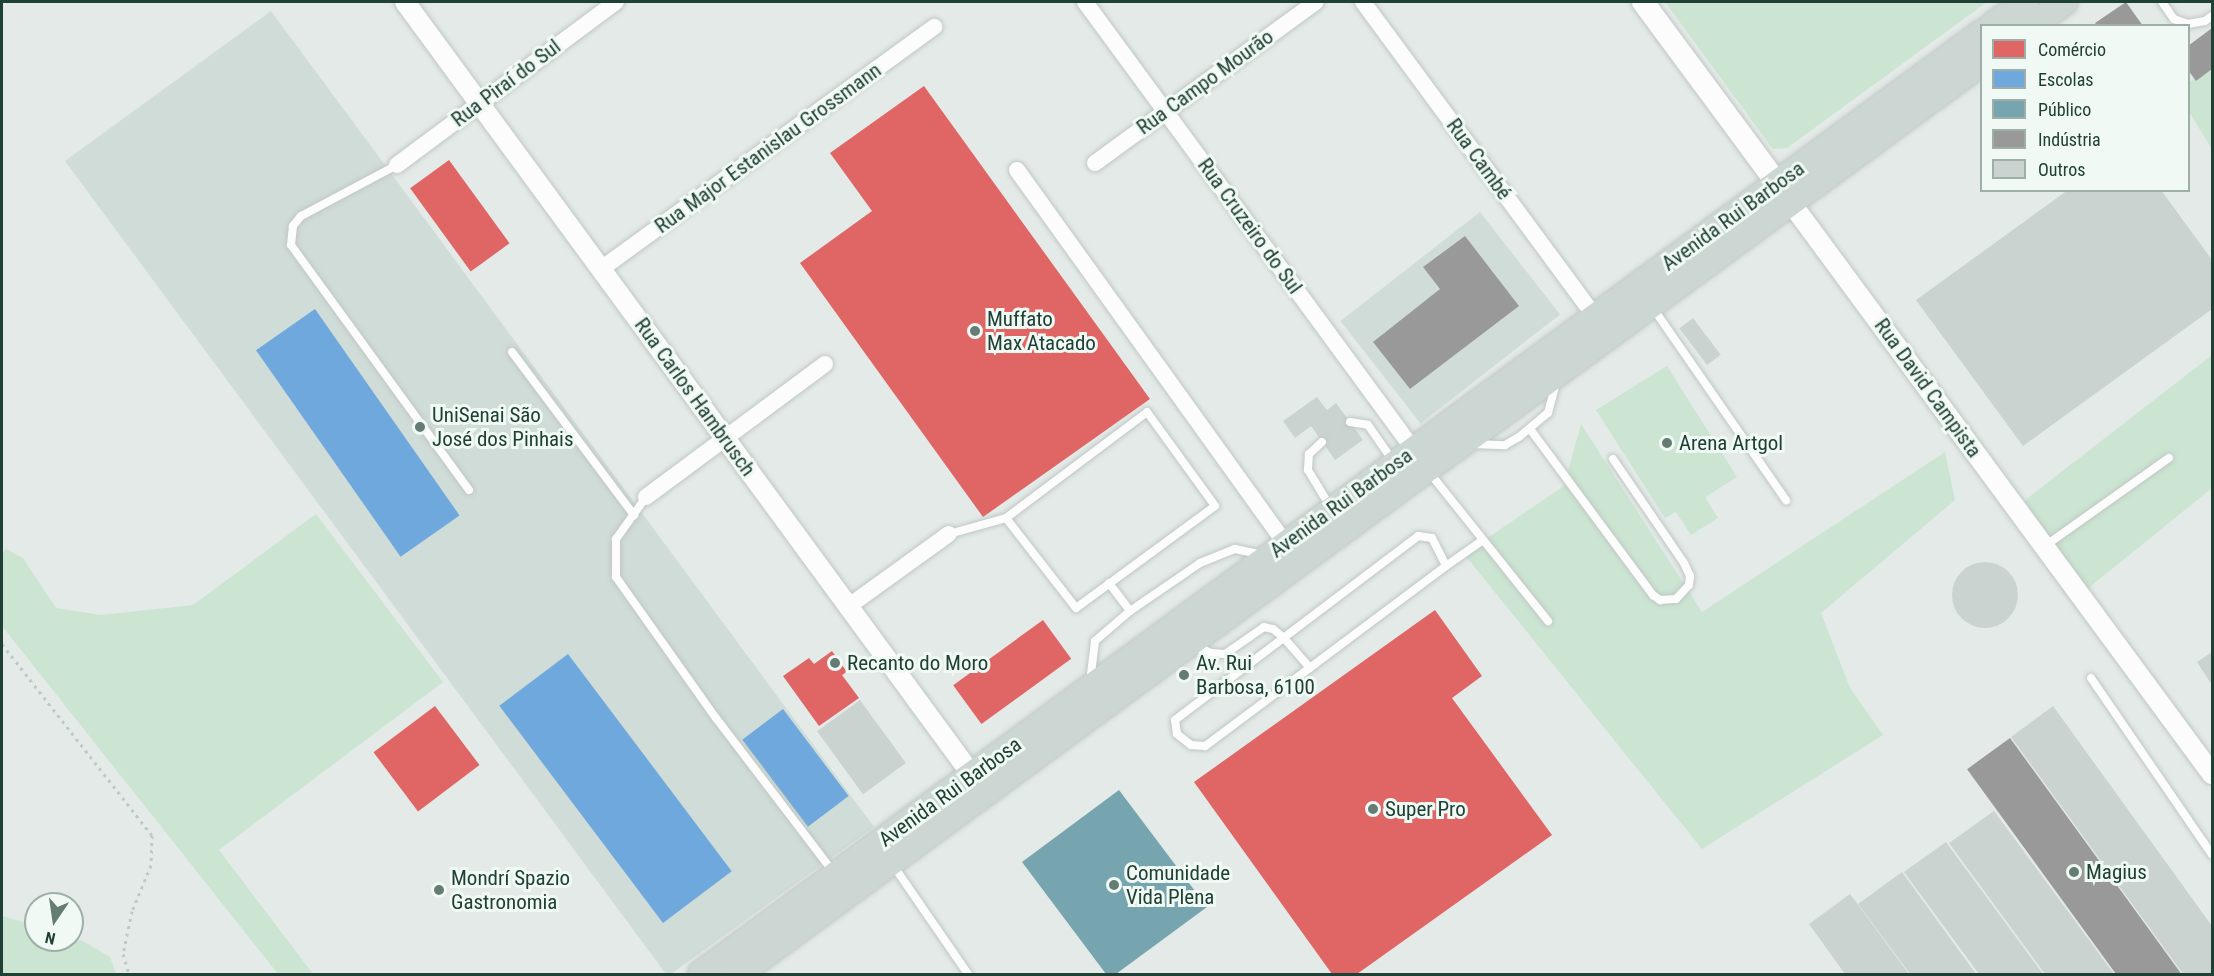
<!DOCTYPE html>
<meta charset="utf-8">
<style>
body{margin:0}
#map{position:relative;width:2214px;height:976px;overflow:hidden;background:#e3eae7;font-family:"Roboto Condensed",sans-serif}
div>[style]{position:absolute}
.built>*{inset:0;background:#d0dcd7;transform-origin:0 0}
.green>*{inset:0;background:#cbe5d2}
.shops>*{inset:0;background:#e06666;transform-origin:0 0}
.schools>*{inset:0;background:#6fa8dc;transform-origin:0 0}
.public>*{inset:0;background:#76a5af}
.industry>*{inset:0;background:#999;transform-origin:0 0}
.building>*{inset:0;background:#cbd3d0;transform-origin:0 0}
.round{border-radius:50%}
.path>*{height:3px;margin-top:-1.5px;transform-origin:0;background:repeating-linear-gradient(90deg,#c0cac5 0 3px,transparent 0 7.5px)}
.roads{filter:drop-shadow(0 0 2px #c0c7c4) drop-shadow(0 0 2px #c0c7c4)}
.service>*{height:8px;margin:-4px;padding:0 4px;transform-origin:4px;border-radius:4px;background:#fbfcfb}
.minor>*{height:16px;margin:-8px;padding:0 8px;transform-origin:8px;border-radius:8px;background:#fbfcfb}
.tertiary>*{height:20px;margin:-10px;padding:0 10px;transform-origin:10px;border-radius:10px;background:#fbfcfb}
.secondary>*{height:22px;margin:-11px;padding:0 11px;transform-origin:11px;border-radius:11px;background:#fbfcfb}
.primary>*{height:26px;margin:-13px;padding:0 13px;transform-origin:13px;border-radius:13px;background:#ccd6d3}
.dots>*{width:16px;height:16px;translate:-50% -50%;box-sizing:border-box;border:3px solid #f1f9f5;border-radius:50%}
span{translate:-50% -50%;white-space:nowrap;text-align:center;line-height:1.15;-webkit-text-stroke:6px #f1f9f5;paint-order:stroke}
.street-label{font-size:21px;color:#1f4035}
.poi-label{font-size:21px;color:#1f4035}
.left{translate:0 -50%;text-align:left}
.frame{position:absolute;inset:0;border:3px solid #1f4035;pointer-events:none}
.legend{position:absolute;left:1980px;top:24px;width:210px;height:168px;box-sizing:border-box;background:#f1f9f5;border:2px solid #9dafa8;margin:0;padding:8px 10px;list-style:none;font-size:18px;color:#1f4035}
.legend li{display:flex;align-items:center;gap:12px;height:30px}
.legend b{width:30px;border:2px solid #9dafa8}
.north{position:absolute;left:24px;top:892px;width:60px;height:60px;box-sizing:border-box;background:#f1f9f5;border:2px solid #9dafa8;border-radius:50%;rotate:193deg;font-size:16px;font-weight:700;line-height:24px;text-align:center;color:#1f4035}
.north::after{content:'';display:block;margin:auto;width:21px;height:27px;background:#647c73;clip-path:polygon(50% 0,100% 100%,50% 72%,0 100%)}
</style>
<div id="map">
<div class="built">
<i style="clip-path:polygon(271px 11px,874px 827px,671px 974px,666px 974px,65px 161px)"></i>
<i style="left:1480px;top:212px;width:130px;height:177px;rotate:52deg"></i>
</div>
<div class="green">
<i style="clip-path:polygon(1665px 2px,1987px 2px,1787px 148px,1773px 149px)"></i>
<i style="clip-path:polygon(2212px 66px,2212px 149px,2189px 112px,2188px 83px)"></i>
<i style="clip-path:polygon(2212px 355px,2212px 488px,2086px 590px,2024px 501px)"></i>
<i style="clip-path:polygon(1667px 366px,1737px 477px,1705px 497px,1718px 518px,1691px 535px,1676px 512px,1665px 518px,1596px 410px)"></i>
<i style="clip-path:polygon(1581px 424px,1702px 612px,1945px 452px,1955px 500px,1821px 613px,1850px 688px,1883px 735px,1702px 849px,1464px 554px,1564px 486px)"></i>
<i style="clip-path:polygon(316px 514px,443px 682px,219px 850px,313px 974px,278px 974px,2px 626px,2px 553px,6px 549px,23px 558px,56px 608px,101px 615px,193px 605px)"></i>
<i style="clip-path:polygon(2px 916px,36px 926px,36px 940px,72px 940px,72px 938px,83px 941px,110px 957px,116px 974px,2px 974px)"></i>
</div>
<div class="shops">
<i style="clip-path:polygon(924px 86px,1150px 399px,983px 517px,800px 263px,872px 211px,830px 153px)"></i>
<i style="left:449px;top:160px;width:103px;height:48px;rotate:54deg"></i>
<i style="clip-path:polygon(1435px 610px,1482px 676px,1452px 698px,1552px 835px,1357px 974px,1332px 974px,1194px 782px)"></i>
<i style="left:1043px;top:620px;width:48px;height:111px;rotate:54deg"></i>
<i style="clip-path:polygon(832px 651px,847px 672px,842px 675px,859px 698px,819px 726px,783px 676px,809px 658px,814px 664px)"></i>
<i style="left:435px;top:706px;width:74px;height:77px;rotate:53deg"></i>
</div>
<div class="schools">
<i style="left:315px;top:309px;width:252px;height:72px;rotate:55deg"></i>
<i style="left:568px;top:654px;width:272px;height:86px;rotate:53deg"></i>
<i style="left:783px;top:709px;width:109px;height:51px;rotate:53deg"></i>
</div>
<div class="public">
<i style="clip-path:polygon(1119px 790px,1207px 907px,1116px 974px,1106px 974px,1022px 862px)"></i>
</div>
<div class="industry">
<i style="clip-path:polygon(2126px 2px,2143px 26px,2097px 26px,2095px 23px)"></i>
<i style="clip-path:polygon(2212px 28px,2212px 69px,2196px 81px,2188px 70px,2188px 46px)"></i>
<i style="clip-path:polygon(1465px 236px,1519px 306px,1410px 389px,1373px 342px,1440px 289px,1423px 267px)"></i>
<i style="left:2010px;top:738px;width:291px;height:53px;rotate:54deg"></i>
</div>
<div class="building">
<i style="clip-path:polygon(2068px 190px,2161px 190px,2212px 260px,2212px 309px,2023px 446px,1916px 300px)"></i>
<i style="left:1693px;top:318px;width:46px;height:17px;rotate:53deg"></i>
<i style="clip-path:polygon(1317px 397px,1327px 410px,1336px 403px,1363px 440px,1335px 460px,1311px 426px,1295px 438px,1283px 421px)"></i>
<i class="round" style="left:1952px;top:562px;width:66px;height:66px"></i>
<i style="clip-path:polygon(2212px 652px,2212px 685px,2197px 662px)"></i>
<i style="left:860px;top:700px;width:78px;height:53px;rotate:54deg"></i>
<i style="clip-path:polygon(2053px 706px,2212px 926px,2212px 974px,2183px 974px,2011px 737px)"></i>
<i style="clip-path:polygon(1994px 811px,2114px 974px,2045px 974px,1949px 843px)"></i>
<i style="clip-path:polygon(1946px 842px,2043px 974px,1979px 974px,1904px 872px)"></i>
<i style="clip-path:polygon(1902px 872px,1976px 974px,1910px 974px,1858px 904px)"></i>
<i style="clip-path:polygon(1850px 894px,1909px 974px,1845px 974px,1809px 924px)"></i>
</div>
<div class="path">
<i style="left:2px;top:644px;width:243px;rotate:51.9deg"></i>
<i style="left:152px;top:835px;width:30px;rotate:92deg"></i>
<i style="left:151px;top:865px;width:50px;rotate:112.4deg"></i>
<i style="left:132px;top:911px;width:44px;rotate:101.8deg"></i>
<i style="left:123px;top:954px;width:21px;rotate:73deg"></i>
</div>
<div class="roads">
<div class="service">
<i style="left:2162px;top:2px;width:21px;rotate:55deg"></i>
<i style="left:2174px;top:19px;width:15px;rotate:20deg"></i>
<i style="left:2188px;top:24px;width:17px;rotate:-10deg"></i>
<i style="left:2205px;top:21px;width:9px;rotate:-36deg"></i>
<i style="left:397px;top:165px;width:109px;rotate:152deg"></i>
<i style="left:301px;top:216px;width:13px;rotate:129deg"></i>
<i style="left:293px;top:226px;width:19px;rotate:96deg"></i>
<i style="left:291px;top:245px;width:303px;rotate:54deg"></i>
<i style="left:1653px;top:308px;width:234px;rotate:55.3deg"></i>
<i style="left:512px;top:352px;width:204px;rotate:53.2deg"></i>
<i style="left:1350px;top:422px;width:18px;rotate:9deg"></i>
<i style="left:1368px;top:425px;width:44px;rotate:55.2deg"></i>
<i style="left:1530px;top:429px;width:207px;rotate:53.5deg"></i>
<i style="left:1653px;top:595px;width:9px;rotate:36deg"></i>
<i style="left:1660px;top:600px;width:16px;rotate:-4deg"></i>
<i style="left:1676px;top:599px;width:19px;rotate:-47deg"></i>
<i style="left:1689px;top:585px;width:9px;rotate:-84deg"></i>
<i style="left:1690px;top:576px;width:14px;rotate:-115deg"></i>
<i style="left:1684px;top:563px;width:126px;rotate:-124.3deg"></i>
<i style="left:1322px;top:442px;width:18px;rotate:137deg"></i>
<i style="left:1309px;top:454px;width:16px;rotate:94deg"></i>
<i style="left:1308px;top:470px;width:44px;rotate:58.8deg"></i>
<i style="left:1471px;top:444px;width:34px;rotate:2deg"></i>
<i style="left:1505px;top:445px;width:16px;rotate:-30deg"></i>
<i style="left:1519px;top:437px;width:38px;rotate:-40deg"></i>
<i style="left:1548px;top:413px;width:31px;rotate:-75deg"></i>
<i style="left:1429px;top:472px;width:191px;rotate:51.4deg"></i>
<i style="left:646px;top:497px;width:52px;rotate:125.5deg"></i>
<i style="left:616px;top:539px;width:38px;rotate:90deg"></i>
<i style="left:616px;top:577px;width:173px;rotate:54.7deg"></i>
<i style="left:716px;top:718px;width:195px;rotate:52.7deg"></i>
<i style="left:949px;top:534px;width:59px;rotate:-15.7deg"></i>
<i style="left:1006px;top:518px;width:176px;rotate:-36.9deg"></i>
<i style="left:1147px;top:412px;width:116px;rotate:54.1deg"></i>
<i style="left:1215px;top:506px;width:172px;rotate:143.7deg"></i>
<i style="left:1076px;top:608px;width:114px;rotate:-127.9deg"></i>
<i style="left:1418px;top:536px;width:14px;rotate:8deg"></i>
<i style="left:1432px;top:538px;width:31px;rotate:63deg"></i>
<i style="left:1446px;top:566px;width:301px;rotate:143.2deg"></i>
<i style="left:1205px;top:746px;width:14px;rotate:-176deg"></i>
<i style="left:1191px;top:745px;width:18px;rotate:-142deg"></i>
<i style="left:1177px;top:734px;width:14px;rotate:-98deg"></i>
<i style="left:1175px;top:720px;width:305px;rotate:-37.1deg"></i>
<i style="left:2045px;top:546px;width:152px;rotate:-35.4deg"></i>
<i style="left:1446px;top:566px;width:45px;rotate:-35.1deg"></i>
<i style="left:1109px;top:583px;width:35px;rotate:53deg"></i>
<i style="left:1194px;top:645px;width:19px;rotate:25deg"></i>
<i style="left:1211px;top:653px;width:14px;rotate:4deg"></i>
<i style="left:1225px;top:654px;width:47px;rotate:-34.7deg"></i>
<i style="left:1264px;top:627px;width:9px;rotate:13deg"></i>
<i style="left:1273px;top:629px;width:13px;rotate:39deg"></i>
<i style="left:1283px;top:637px;width:41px;rotate:48.9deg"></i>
<i style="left:2091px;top:678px;width:214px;rotate:55.6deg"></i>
<i style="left:1090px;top:682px;width:41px;rotate:-83deg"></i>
<i style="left:1095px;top:641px;width:46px;rotate:-40.6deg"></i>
<i style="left:1130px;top:611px;width:85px;rotate:-34.4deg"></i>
<i style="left:1200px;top:563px;width:38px;rotate:-22deg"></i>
<i style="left:1235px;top:549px;width:29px;rotate:12deg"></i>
<i style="left:893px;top:865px;width:132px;rotate:55.5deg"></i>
</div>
<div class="minor">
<i style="left:1085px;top:2px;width:556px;rotate:53.71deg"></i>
<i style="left:1363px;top:2px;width:391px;rotate:53.6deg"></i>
<i style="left:1095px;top:163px;width:273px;rotate:-36.1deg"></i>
<i style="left:397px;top:165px;width:273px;rotate:-36.7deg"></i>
<i style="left:1017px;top:170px;width:461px;rotate:54.3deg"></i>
<i style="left:601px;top:269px;width:412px;rotate:-36deg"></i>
<i style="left:646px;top:497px;width:223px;rotate:-36.6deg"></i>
<i style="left:849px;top:606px;width:123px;rotate:-35.8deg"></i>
</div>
<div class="tertiary">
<i style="left:405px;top:2px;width:972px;rotate:53.74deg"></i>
<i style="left:1783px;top:192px;width:723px;rotate:53.61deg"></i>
</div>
<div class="secondary">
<i style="left:1643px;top:2px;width:225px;rotate:53.5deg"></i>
</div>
<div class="primary">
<i style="left:1992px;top:26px;width:41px;rotate:-36deg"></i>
<i style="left:2031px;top:26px;width:41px;rotate:-36deg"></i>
<i style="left:701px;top:974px;width:1589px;rotate:-36.3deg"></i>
<i style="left:738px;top:974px;width:1542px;rotate:-36.25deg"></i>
</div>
</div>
<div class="dots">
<i style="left:975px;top:331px;background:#647c73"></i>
<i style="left:420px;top:427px;background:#647c73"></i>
<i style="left:1667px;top:443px;background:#647c73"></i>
<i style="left:835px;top:663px;background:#647c73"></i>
<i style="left:1184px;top:675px;background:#647c73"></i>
<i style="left:1373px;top:809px;background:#647c73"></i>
<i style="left:2074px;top:872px;background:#647c73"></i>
<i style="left:1114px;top:885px;background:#647c73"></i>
<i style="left:439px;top:890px;background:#647c73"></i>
</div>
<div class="street-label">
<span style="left:1205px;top:82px;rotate:-36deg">Rua Campo Mourão</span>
<span style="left:506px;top:83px;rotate:-37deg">Rua Piraí do Sul</span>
<span style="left:768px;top:148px;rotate:-36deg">Rua Major Estanislau Grossmann</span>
<span style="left:1479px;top:159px;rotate:54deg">Rua Cambé</span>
<span style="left:1733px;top:216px;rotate:-36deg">Avenida Rui Barbosa</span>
<span style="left:1250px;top:226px;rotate:54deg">Rua Cruzeiro do Sul</span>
<span style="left:1928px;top:388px;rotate:54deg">Rua David Campista</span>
<span style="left:695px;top:397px;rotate:54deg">Rua Carlos Hambrusch</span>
<span style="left:1341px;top:503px;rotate:-36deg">Avenida Rui Barbosa</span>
<span style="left:950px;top:792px;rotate:-36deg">Avenida Rui Barbosa</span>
</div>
<div class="poi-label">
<span class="left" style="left:987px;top:331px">Muffato<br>Max Atacado</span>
<span class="left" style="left:432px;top:427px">UniSenai São<br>José dos Pinhais</span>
<span class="left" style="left:1679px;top:443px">Arena Artgol</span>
<span class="left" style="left:847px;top:663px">Recanto do Moro</span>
<span class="left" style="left:1196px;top:675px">Av. Rui<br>Barbosa, 6100</span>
<span class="left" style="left:1385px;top:809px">Super Pro</span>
<span class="left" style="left:2086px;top:872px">Magius</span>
<span class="left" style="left:1126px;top:885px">Comunidade<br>Vida Plena</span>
<span class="left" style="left:451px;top:890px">Mondrí Spazio<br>Gastronomia</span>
</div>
<div class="frame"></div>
<ul class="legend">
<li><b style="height:16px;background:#e06666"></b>Comércio</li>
<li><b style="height:16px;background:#6fa8dc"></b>Escolas</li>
<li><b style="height:16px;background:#76a5af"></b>Público</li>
<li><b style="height:16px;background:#999"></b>Indústria</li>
<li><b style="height:16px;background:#cbd3d0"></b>Outros</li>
</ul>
<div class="north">N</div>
</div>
